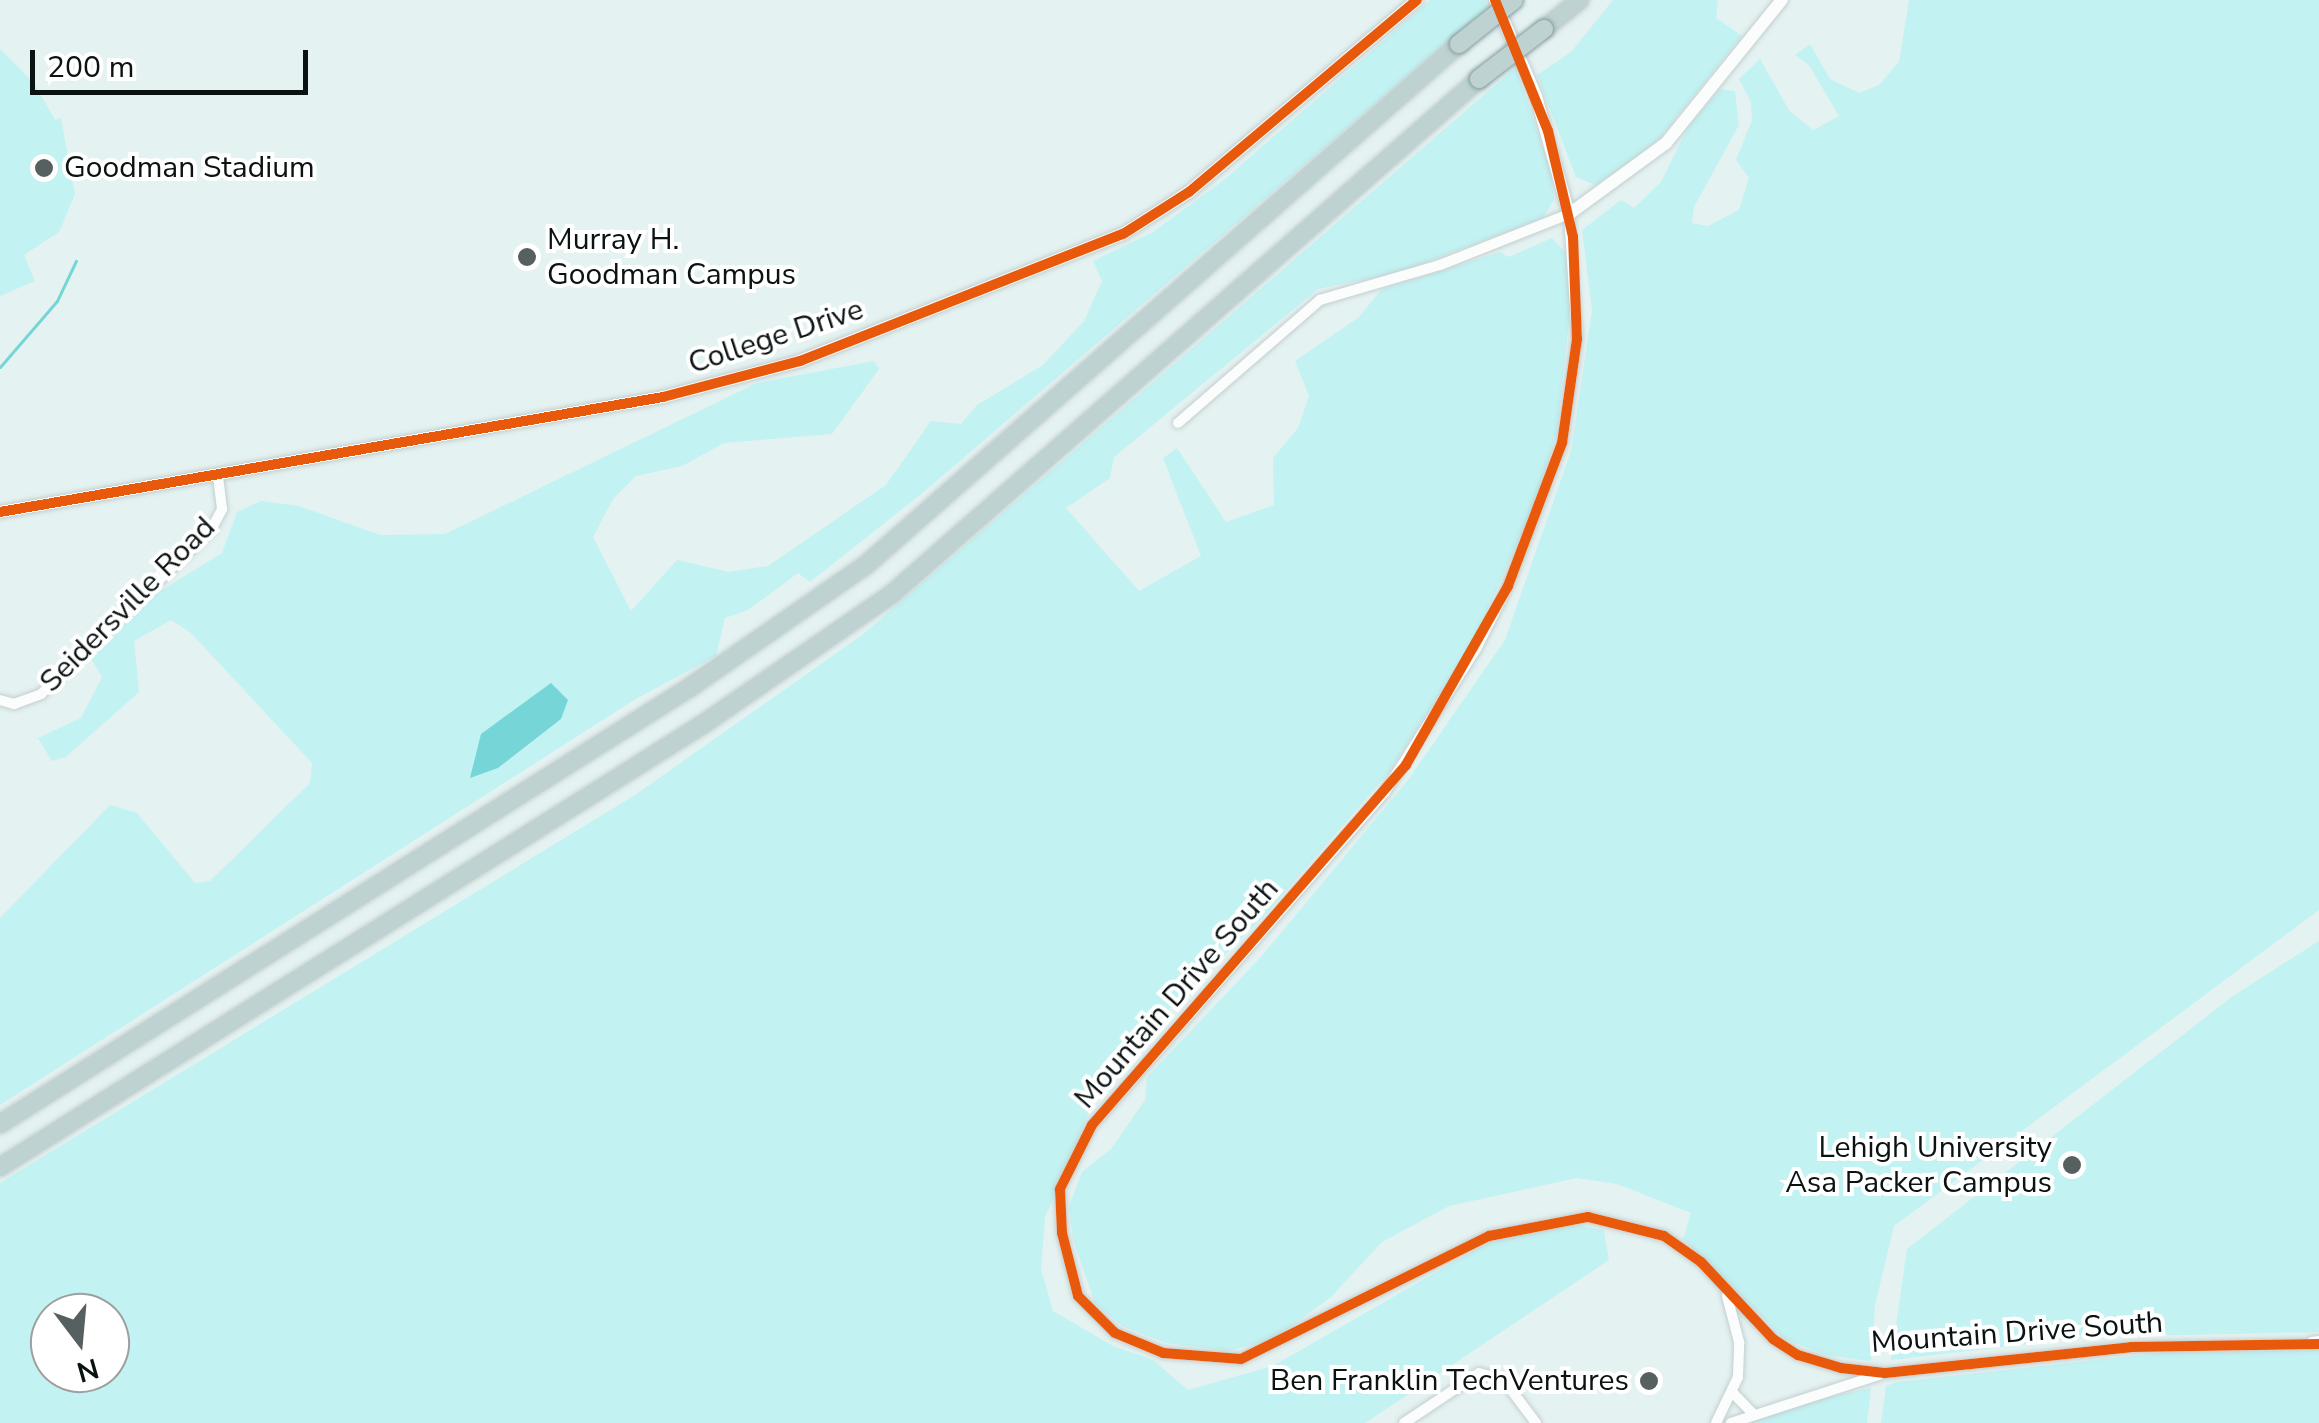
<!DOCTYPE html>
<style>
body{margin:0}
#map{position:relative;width:2319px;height:1423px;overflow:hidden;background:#e5f2f2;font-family:"Nunito Sans",sans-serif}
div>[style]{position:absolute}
.green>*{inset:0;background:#c2f2f2}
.water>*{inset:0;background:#76d5d6}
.stream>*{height:2.5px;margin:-1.25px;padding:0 1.25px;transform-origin:1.25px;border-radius:1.25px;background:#76d5d6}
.roads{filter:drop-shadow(0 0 2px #c4cece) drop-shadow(0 0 2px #c4cece)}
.minor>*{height:10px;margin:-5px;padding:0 5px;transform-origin:5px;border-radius:5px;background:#fbfdfd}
.tertiary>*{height:12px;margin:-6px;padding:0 6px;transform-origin:6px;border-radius:6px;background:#fbfdfd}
.motorway>*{height:18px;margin:-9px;padding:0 9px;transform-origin:9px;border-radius:9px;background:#bed2d2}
.bridges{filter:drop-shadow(0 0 2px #849d9e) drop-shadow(0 0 2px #849d9e)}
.motorway-bridge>*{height:18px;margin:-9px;padding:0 9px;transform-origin:9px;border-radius:9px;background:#bed2d2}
.cycleway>*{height:10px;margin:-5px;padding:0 5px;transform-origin:5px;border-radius:5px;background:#e8590c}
.dots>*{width:28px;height:28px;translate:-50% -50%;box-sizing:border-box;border:5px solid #fff;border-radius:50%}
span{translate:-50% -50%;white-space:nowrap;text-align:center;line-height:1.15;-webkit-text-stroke:8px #fff;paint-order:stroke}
.poi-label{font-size:30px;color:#0a1212}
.left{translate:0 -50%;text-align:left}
.right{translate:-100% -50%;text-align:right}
.street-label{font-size:30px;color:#0a1212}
.north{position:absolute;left:30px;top:1293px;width:100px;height:100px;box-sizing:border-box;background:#fff;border:2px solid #9da0a0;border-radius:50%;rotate:164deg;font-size:28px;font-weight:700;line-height:40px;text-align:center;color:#0a1212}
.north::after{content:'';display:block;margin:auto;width:35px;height:45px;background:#576060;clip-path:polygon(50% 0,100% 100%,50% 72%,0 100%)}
.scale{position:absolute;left:30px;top:50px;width:278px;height:45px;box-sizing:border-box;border:5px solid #0a1212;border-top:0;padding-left:12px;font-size:30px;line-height:35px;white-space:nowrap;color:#0a1212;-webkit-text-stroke:8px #fff;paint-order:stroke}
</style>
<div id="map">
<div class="green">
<i style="clip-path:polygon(evenodd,1430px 0,1485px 0,1488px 7px,925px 491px,810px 582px,798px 573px,748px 610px,725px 618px,716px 656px,634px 700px,0 1105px,0 918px,110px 805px,137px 813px,195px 883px,210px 881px,310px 783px,312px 763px,191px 633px,171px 620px,134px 641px,139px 692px,66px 757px,52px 761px,38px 738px,81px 718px,102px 677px,90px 657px,149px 598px,222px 553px,237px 512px,261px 501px,299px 506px,380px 535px,445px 534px,757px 383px,874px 361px,879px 369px,832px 434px,724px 443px,682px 466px,636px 476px,613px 499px,593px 537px,631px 611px,677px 560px,729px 572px,768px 566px,886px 485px,931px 421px,961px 424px,977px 405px,1043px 365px,1084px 321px,1102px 281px,1093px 261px,1153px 232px,1224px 180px,1430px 0,550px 684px,561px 719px,498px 768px,471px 777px,482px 734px,550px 684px)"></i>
<i style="clip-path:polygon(1613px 0,1718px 0,1716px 18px,1742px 36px,1648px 153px,1595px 185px,1576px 177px,1537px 75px,1571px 52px)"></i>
<i style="clip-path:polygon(1909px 0,2319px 0,2319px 910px,1894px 1226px,1875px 1305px,1871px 1361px,1825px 1355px,1785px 1339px,1683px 1239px,1691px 1213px,1617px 1184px,1577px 1178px,1449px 1206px,1382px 1242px,1331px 1297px,1274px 1339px,1228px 1351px,1166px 1343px,1122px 1326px,1095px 1303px,1073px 1240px,1069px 1206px,1082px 1172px,1111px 1149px,1145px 1100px,1147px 1077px,1260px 958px,1408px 780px,1505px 640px,1571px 451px,1592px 311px,1582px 230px,1621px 200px,1634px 208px,1661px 182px,1688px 127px,1720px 89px,1735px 91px,1739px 125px,1694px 207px,1692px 223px,1708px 226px,1739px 210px,1749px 178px,1736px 160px,1752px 120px,1751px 102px,1739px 79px,1760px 59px,1789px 110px,1813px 130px,1839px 116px,1809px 65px,1795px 55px,1810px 44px,1830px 79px,1859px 93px,1879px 85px,1899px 62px)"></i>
<i style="clip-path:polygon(0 49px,34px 83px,55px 120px,61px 118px,75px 194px,59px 232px,24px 255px,35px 281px,0 296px)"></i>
<i style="clip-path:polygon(evenodd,1516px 67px,1551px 172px,1554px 200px,1543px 218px,1401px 272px,1318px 289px,1114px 457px,1110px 478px,1066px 508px,1139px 591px,1201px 556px,1163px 458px,1177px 448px,1226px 522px,1274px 505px,1273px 458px,1298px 428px,1309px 396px,1295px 361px,1359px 317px,1381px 290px,1500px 252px,1509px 257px,1552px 238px,1566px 253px,1571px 303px,1557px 431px,1535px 503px,1475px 638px,1389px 772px,1264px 916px,1136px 1042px,1100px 1086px,1045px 1218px,1041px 1269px,1053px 1311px,1113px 1346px,1153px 1360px,1188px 1390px,1273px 1366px,1494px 1239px,1536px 1227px,1577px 1225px,1604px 1230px,1609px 1260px,1365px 1423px,0 1423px,0 1183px,635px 795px,862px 635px,1516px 67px,50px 1313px,110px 1313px,110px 1373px,50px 1373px,50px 1313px)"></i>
<i style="clip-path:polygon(2319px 941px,2319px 1332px,2088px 1337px,1891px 1360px,1907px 1249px,2233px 996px)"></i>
<i style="clip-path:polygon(2319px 1350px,2319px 1423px,1881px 1423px,1886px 1386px,1897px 1382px,2167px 1352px)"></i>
<i style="clip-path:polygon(1871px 1388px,1867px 1423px,1749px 1423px,1817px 1399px)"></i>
</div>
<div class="water">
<i style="clip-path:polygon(551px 683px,568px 700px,561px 719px,498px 768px,470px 778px,481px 734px)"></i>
</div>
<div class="stream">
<i style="left:0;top:367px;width:87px;rotate:-49.2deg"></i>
<i style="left:57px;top:301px;width:44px;rotate:-64.6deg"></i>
</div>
<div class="roads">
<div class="minor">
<i style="left:1178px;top:423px;width:188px;rotate:-40.9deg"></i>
<i style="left:1320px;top:300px;width:125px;rotate:-16.3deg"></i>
<i style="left:1440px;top:265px;width:139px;rotate:-21.6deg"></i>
<i style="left:1569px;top:214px;width:125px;rotate:86.3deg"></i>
<i style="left:1577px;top:339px;width:105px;rotate:98.2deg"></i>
<i style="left:1562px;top:443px;width:153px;rotate:110.7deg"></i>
<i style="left:1508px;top:586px;width:71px;rotate:116.9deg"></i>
<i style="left:1476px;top:649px;width:169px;rotate:122.5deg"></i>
<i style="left:1385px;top:792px;width:444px;rotate:131.3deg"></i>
<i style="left:1092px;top:1125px;width:72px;rotate:116.6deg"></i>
<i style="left:1060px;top:1189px;width:44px;rotate:87.4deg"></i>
<i style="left:1062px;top:1233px;width:65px;rotate:75.7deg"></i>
<i style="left:1078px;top:1296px;width:52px;rotate:45deg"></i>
<i style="left:1115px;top:1333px;width:52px;rotate:22.6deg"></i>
<i style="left:1163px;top:1353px;width:78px;rotate:4.4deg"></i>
<i style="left:1241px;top:1359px;width:277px;rotate:-26.4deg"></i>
<i style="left:1489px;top:1236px;width:101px;rotate:-10.9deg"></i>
<i style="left:1588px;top:1217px;width:78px;rotate:14deg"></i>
<i style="left:1664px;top:1236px;width:45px;rotate:35.1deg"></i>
<i style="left:1701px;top:1262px;width:105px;rotate:46.9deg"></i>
<i style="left:1773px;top:1339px;width:30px;rotate:33deg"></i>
<i style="left:1798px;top:1355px;width:45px;rotate:16.8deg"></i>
<i style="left:1841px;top:1368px;width:44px;rotate:6.5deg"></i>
<i style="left:1885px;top:1373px;width:247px;rotate:-6deg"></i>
<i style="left:2131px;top:1347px;width:185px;rotate:-0.9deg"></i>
<i style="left:0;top:700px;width:15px;rotate:16deg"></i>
<i style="left:14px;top:704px;width:29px;rotate:-20deg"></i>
<i style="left:41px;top:694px;width:236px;rotate:-44deg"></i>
<i style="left:211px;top:530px;width:24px;rotate:-62deg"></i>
<i style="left:222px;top:509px;width:34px;rotate:-97deg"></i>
<i style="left:1733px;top:1393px;width:28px;rotate:46deg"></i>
<i style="left:1404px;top:1423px;width:90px;rotate:-33.7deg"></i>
<i style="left:1479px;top:1373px;width:25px;rotate:14deg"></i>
<i style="left:1503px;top:1379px;width:55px;rotate:53.1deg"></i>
<i style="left:1716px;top:1423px;width:51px;rotate:-64.4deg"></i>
<i style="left:1738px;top:1377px;width:35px;rotate:-88deg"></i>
<i style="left:1739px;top:1342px;width:48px;rotate:-104.6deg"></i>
<i style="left:1731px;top:1423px;width:156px;rotate:-18deg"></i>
</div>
<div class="tertiary">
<i style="left:1495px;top:0;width:104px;rotate:66.9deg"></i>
<i style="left:1536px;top:96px;width:123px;rotate:74.4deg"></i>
<i style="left:1569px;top:214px;width:120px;rotate:-36.2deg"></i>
<i style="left:1666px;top:143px;width:184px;rotate:-51deg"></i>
<i style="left:0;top:512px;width:673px;rotate:-9.84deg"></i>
<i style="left:663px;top:397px;width:142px;rotate:-14.7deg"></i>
<i style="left:800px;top:361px;width:347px;rotate:-21.5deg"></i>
<i style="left:1123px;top:234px;width:78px;rotate:-32.5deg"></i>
<i style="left:1189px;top:192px;width:298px;rotate:-40.1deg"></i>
<i style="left:2312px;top:1343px;width:7px;rotate:-8deg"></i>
</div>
<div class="motorway">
<i style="left:1544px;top:29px;width:46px;rotate:-38.9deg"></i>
<i style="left:0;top:1124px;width:815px;rotate:-32.33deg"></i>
<i style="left:689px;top:688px;width:216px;rotate:-34.8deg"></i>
<i style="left:866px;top:565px;width:789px;rotate:-41.3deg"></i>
<i style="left:0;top:1167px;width:830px;rotate:-32.2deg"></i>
<i style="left:702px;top:725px;width:231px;rotate:-34.6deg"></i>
<i style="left:892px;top:594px;width:781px;rotate:-41.26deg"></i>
</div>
</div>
<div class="bridges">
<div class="motorway-bridge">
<i style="left:1459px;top:44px;width:70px;rotate:-38.7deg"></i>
<i style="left:1479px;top:79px;width:82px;rotate:-37.6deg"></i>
</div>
</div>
<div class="cycleway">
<i style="left:1495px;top:0;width:141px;rotate:68deg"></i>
<i style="left:1548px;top:131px;width:109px;rotate:76.7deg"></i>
<i style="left:1573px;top:237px;width:102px;rotate:87.8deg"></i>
<i style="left:1577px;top:339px;width:105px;rotate:98.2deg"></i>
<i style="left:1562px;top:443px;width:153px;rotate:110.7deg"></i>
<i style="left:1508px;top:586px;width:206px;rotate:119.7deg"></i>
<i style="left:1406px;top:765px;width:478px;rotate:131.1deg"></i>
<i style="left:1092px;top:1125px;width:72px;rotate:116.6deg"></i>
<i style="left:1060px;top:1189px;width:44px;rotate:87.4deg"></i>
<i style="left:1062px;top:1233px;width:65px;rotate:75.7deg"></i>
<i style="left:1078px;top:1296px;width:52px;rotate:45deg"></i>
<i style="left:1115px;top:1333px;width:52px;rotate:22.6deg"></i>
<i style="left:1163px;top:1353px;width:78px;rotate:4.4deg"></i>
<i style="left:1241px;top:1359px;width:277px;rotate:-26.4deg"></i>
<i style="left:1489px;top:1236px;width:101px;rotate:-10.9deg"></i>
<i style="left:1588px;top:1217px;width:78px;rotate:14deg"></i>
<i style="left:1664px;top:1236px;width:45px;rotate:35.1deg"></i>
<i style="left:1701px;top:1262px;width:105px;rotate:46.9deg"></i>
<i style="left:1773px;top:1339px;width:30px;rotate:33deg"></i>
<i style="left:1798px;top:1355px;width:45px;rotate:16.8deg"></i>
<i style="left:1841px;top:1368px;width:44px;rotate:6.5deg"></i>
<i style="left:1885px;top:1373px;width:247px;rotate:-6deg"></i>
<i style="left:2131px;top:1347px;width:188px;rotate:-0.9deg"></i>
<i style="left:0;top:512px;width:673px;rotate:-9.84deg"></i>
<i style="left:663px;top:397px;width:142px;rotate:-14.7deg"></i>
<i style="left:800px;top:361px;width:347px;rotate:-21.5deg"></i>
<i style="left:1123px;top:234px;width:78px;rotate:-32.5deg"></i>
<i style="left:1189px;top:192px;width:298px;rotate:-40.1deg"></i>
</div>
<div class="dots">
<i style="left:44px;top:168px;background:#576060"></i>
<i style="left:527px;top:257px;background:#576060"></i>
<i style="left:2072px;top:1165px;background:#576060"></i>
<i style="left:1649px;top:1381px;background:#576060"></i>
</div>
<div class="poi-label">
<span class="left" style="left:64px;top:168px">Goodman Stadium</span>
<span class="left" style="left:547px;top:257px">Murray H.<br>Goodman Campus</span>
<span class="right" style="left:2052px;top:1165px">Lehigh University<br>Asa Packer Campus</span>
<span class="right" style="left:1629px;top:1381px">Ben Franklin TechVentures</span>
</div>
<div class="street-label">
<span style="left:776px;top:337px;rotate:-18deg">College Drive</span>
<span style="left:128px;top:605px;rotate:-45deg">Seidersville Road</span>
<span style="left:1177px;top:994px;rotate:-49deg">Mountain Drive South</span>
<span style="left:2017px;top:1333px;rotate:-4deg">Mountain Drive South</span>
</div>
<div class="north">N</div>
<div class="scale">200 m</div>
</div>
